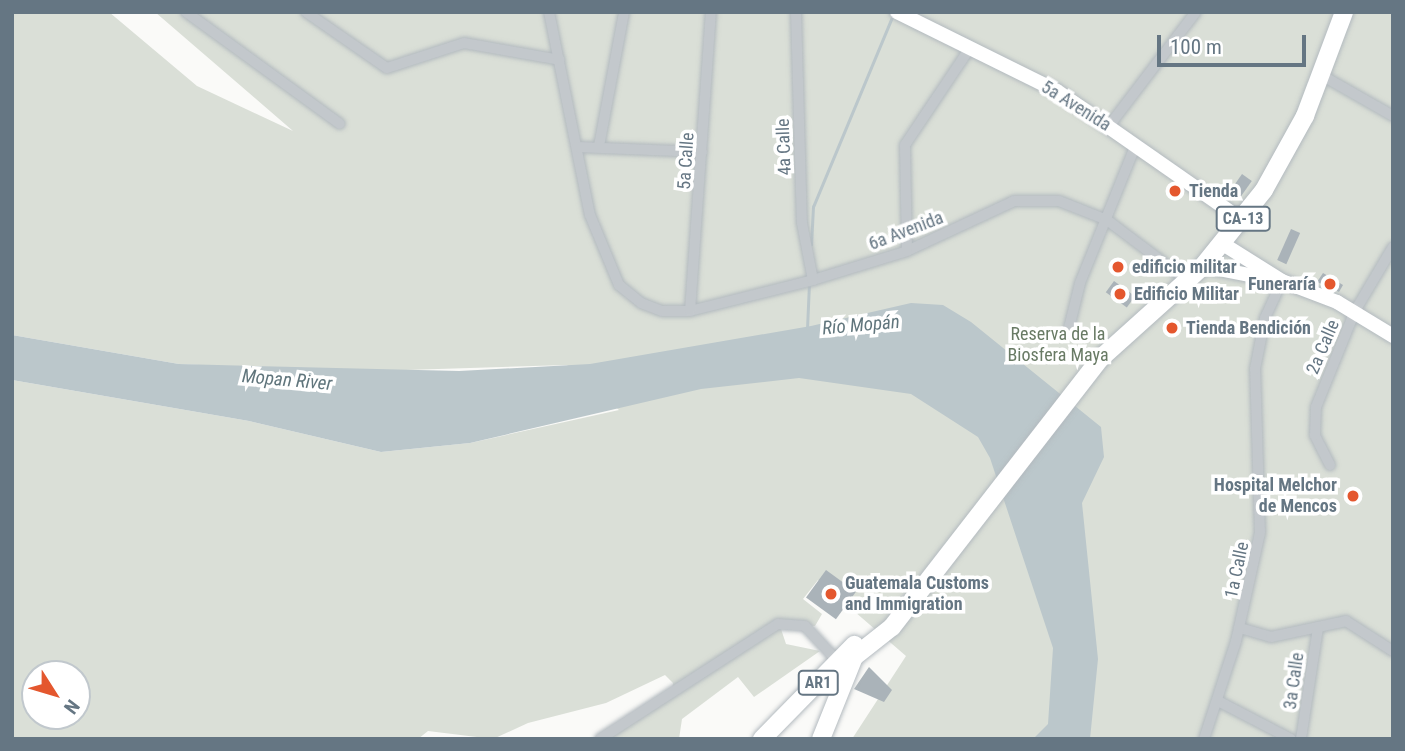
<!DOCTYPE html>
<meta charset="utf-8">
<style>
body{margin:0}
#map{position:relative;width:1405px;height:751px;overflow:hidden;background:#fafaf8;font-family:"Roboto Condensed",sans-serif}
div>[style]{position:absolute}
.green>*{inset:0;background:#dadfd7}
.water>*{inset:0;background:#bbc7cb}
.stream>*{height:2.5px;margin:-1.25px;padding:0 1.25px;transform-origin:1.25px;border-radius:1.25px;background:#bbc7cb}
.building>*{inset:0;background:#aab3b9;transform-origin:0 0}
.roads{filter:drop-shadow(0 0 2px #b3babf) drop-shadow(0 0 2px #b3babf)}
.street>*{height:10px;margin:-5px;padding:0 5px;transform-origin:5px;border-radius:5px;background:#c3c8cc}
.secondary>*{height:14px;margin:-7px;padding:0 7px;transform-origin:7px;border-radius:7px;background:#fff}
.highway>*{height:18px;margin:-9px;padding:0 9px;transform-origin:9px;border-radius:9px;background:#fff}
.dots>*{width:19px;height:19px;translate:-50% -50%;box-sizing:border-box;border:4px solid #fff;border-radius:50%}
span{translate:-50% -50%;white-space:nowrap;text-align:center;line-height:1.15;-webkit-text-stroke:7px #fff;paint-order:stroke}
.shield-label span{padding:2px 5px;background:#fff;border:2px solid;border-radius:5px;-webkit-text-stroke-width:0}
.shield-label{font-size:16px;color:#657683;font-weight:700}
.street-label{font-size:18px;color:#657683}
.poi-label{font-size:18px;color:#657683;font-weight:700}
.left{translate:0 -50%;text-align:left}
.right{translate:-100% -50%;text-align:right}
.park-label{font-size:18px;color:#687a64}
.water-label{font-size:19px;color:#60757c;font-style:italic}
.frame{position:absolute;inset:0;border:14px solid #657683;pointer-events:none}
.north{position:absolute;left:21px;top:660px;width:70px;height:70px;box-sizing:border-box;background:#fff;border:2px solid #c1c8cd;border-radius:50%;rotate:127deg;font-size:19px;font-weight:700;line-height:28px;text-align:center;color:#657683}
.north::after{content:'';display:block;margin:auto;width:24px;height:32px;background:#e4572e;clip-path:polygon(50% 0,100% 100%,50% 72%,0 100%)}
.scale{position:absolute;left:1157px;top:35px;width:149px;height:32px;box-sizing:border-box;border:4px solid #657683;border-top:0;padding-left:9px;font-size:21px;line-height:24px;white-space:nowrap;color:#657683;-webkit-text-stroke:5px #fff;paint-order:stroke}
</style>
<div id="map">
<div class="green">
<i style="clip-path:polygon(evenodd,12px 12px,109px 12px,197px 86px,293px 131px,155px 12px,1393px 12px,1393px 739px,852px 739px,906px 656px,818px 580px,803px 599px,822px 614px,815px 626px,779px 623px,786px 644px,820px 651px,754px 697px,738px 677px,682px 719px,679px 739px,608px 739px,672px 694px,673px 683px,665px 675px,606px 703px,528px 723px,493px 739px,428px 731px,418px 739px,12px 739px,12px 380px,249px 421px,381px 452px,470px 443px,619px 410px,567px 365px,342px 372px,179px 364px,12px 335px,12px 12px,35px 674px,77px 674px,77px 716px,35px 716px,35px 674px)"></i>
</div>
<div class="water">
<i style="clip-path:polygon(911px 303px,943px 305px,971px 322px,1101px 427px,1104px 457px,1082px 503px,1098px 659px,1090px 739px,1033px 739px,1048px 724px,1053px 648px,990px 458px,978px 437px,911px 394px,799px 378px,701px 389px,470px 443px,381px 452px,249px 421px,12px 380px,12px 335px,179px 364px,459px 371px,590px 364px,811px 326px)"></i>
</div>
<div class="stream">
<i style="left:811px;top:245px;width:38px;rotate:-87deg"></i>
<i style="left:813px;top:207px;width:208px;rotate:-67.4deg"></i>
<i style="left:807px;top:329px;width:46px;rotate:-87.5deg"></i>
</div>
<div class="building">
<i style="left:1242px;top:174px;width:12px;height:21px;rotate:35deg"></i>
<i style="left:1291px;top:229px;width:10px;height:34px;rotate:24deg"></i>
<i style="clip-path:polygon(1323px 273px,1343px 285px,1339px 292px,1317px 282px)"></i>
<i style="left:1114px;top:281px;width:26px;height:14px;rotate:36deg"></i>
<i style="left:826px;top:570px;width:37px;height:34px;rotate:36deg"></i>
<i style="clip-path:polygon(869px 667px,892px 690px,884px 702px,854px 689px)"></i>
</div>
<div class="roads">
<div class="street">
<i style="left:186px;top:12px;width:190px;rotate:36deg"></i>
<i style="left:306px;top:12px;width:98px;rotate:34.7deg"></i>
<i style="left:387px;top:68px;width:81px;rotate:-18deg"></i>
<i style="left:464px;top:43px;width:97px;rotate:10deg"></i>
<i style="left:549px;top:12px;width:207px;rotate:78.6deg"></i>
<i style="left:590px;top:215px;width:76px;rotate:67.5deg"></i>
<i style="left:619px;top:285px;width:28px;rotate:39deg"></i>
<i style="left:641px;top:303px;width:22px;rotate:21deg"></i>
<i style="left:662px;top:311px;width:28px"></i>
<i style="left:690px;top:311px;width:127px;rotate:-14.1deg"></i>
<i style="left:813px;top:280px;width:98px;rotate:-17.1deg"></i>
<i style="left:907px;top:251px;width:118px;rotate:-25deg"></i>
<i style="left:1014px;top:201px;width:45px"></i>
<i style="left:1059px;top:201px;width:52px;rotate:21.6deg"></i>
<i style="left:1107px;top:220px;width:101px;rotate:37deg"></i>
<i style="left:796px;top:12px;width:211px;rotate:88.4deg"></i>
<i style="left:802px;top:223px;width:58px;rotate:79.1deg"></i>
<i style="left:1323px;top:76px;width:81px;rotate:29.7deg"></i>
<i style="left:1109px;top:126px;width:143px;rotate:-52.7deg"></i>
<i style="left:599px;top:146px;width:136px;rotate:-79.4deg"></i>
<i style="left:577px;top:147px;width:125px;rotate:2.3deg"></i>
<i style="left:907px;top:251px;width:106px;rotate:-91.1deg"></i>
<i style="left:905px;top:145px;width:117px;rotate:-56.2deg"></i>
<i style="left:690px;top:311px;width:300px;rotate:-86deg"></i>
<i style="left:1068px;top:332px;width:50px;rotate:-76.2deg"></i>
<i style="left:1080px;top:283px;width:147px;rotate:-68deg"></i>
<i style="left:1330px;top:465px;width:34px;rotate:-117deg"></i>
<i style="left:1315px;top:435px;width:28px;rotate:-88deg"></i>
<i style="left:1316px;top:407px;width:104px;rotate:-67.9deg"></i>
<i style="left:1355px;top:311px;width:74px;rotate:-59.3deg"></i>
<i style="left:1240px;top:628px;width:32px;rotate:16deg"></i>
<i style="left:1271px;top:637px;width:77px;rotate:-12deg"></i>
<i style="left:1346px;top:621px;width:56px;rotate:32.6deg"></i>
<i style="left:1218px;top:701px;width:82px;rotate:27.5deg"></i>
<i style="left:600px;top:739px;width:212px;rotate:-32.9deg"></i>
<i style="left:778px;top:624px;width:27px;rotate:4deg"></i>
<i style="left:805px;top:626px;width:53px;rotate:47.3deg"></i>
<i style="left:1204px;top:739px;width:103px;rotate:-71.9deg"></i>
<i style="left:1236px;top:641px;width:111px;rotate:-77.5deg"></i>
<i style="left:1260px;top:533px;width:164px;rotate:-91.7deg"></i>
<i style="left:1255px;top:369px;width:52px;rotate:-78.9deg"></i>
<i style="left:1265px;top:318px;width:41px;rotate:-65.3deg"></i>
<i style="left:1301px;top:739px;width:112px;rotate:-81.3deg"></i>
</div>
<div class="secondary">
<i style="left:897px;top:12px;width:178px;rotate:26.3deg"></i>
<i style="left:1057px;top:91px;width:226px;rotate:34.9deg"></i>
<i style="left:1223px;top:244px;width:70px;rotate:32.1deg"></i>
<i style="left:1282px;top:281px;width:59px;rotate:20.9deg"></i>
<i style="left:1337px;top:302px;width:66px;rotate:31.3deg"></i>
<i style="left:1203px;top:266px;width:78px;rotate:11deg"></i>
</div>
<div class="highway">
<i style="left:762px;top:739px;width:132px;rotate:-45.6deg"></i>
<i style="left:821px;top:739px;width:88px;rotate:-68.1deg"></i>
<i style="left:854px;top:657px;width:48px;rotate:-38.3deg"></i>
<i style="left:892px;top:627px;width:341px;rotate:-52.2deg"></i>
<i style="left:1101px;top:358px;width:137px;rotate:-42deg"></i>
<i style="left:1203px;top:266px;width:97px;rotate:-51.2deg"></i>
<i style="left:1264px;top:190px;width:85px;rotate:-61deg"></i>
<i style="left:1305px;top:116px;width:111px;rotate:-69.4deg"></i>
</div>
</div>
<div class="dots">
<i style="left:1175px;top:191px;background:#e4572e"></i>
<i style="left:1118px;top:267px;background:#e4572e"></i>
<i style="left:1330px;top:284px;background:#e4572e"></i>
<i style="left:1120px;top:294px;background:#e4572e"></i>
<i style="left:1172px;top:328px;background:#e4572e"></i>
<i style="left:1353px;top:496px;background:#e4572e"></i>
<i style="left:831px;top:594px;background:#e4572e"></i>
</div>
<div class="shield-label">
<span style="left:1243px;top:219px">CA-13</span>
<span style="left:818px;top:683px">AR1</span>
</div>
<div class="street-label">
<span style="left:1076px;top:106px;rotate:32deg">5a Avenida</span>
<span style="left:784px;top:147px;rotate:-92deg">4a Calle</span>
<span style="left:686px;top:161px;rotate:-86deg">5a Calle</span>
<span style="left:906px;top:231px;rotate:-21deg">6a Avenida</span>
<span style="left:1323px;top:347px;rotate:-67deg">2a Calle</span>
<span style="left:1237px;top:570px;rotate:-78deg">1a Calle</span>
<span style="left:1294px;top:681px;rotate:-82deg">3a Calle</span>
</div>
<div class="poi-label">
<span class="left" style="left:1189px;top:191px">Tienda</span>
<span class="left" style="left:1132px;top:267px">edificio militar</span>
<span class="right" style="left:1316px;top:284px">Funeraría</span>
<span class="left" style="left:1134px;top:294px">Edificio Militar</span>
<span class="left" style="left:1186px;top:328px">Tienda Bendición</span>
<span class="right" style="left:1337px;top:496px">Hospital Melchor<br>de Mencos</span>
<span class="left" style="left:845px;top:594px">Guatemala Customs<br>and Immigration</span>
</div>
<div class="park-label">
<span style="left:1058px;top:345px">Reserva de la<br>Biosfera Maya</span>
</div>
<div class="water-label">
<span style="left:861px;top:325px;rotate:-5deg">Río Mopán</span>
<span style="left:287px;top:380px;rotate:5deg">Mopan River</span>
</div>
<div class="frame"></div>
<div class="north">N</div>
<div class="scale">100 m</div>
</div>
